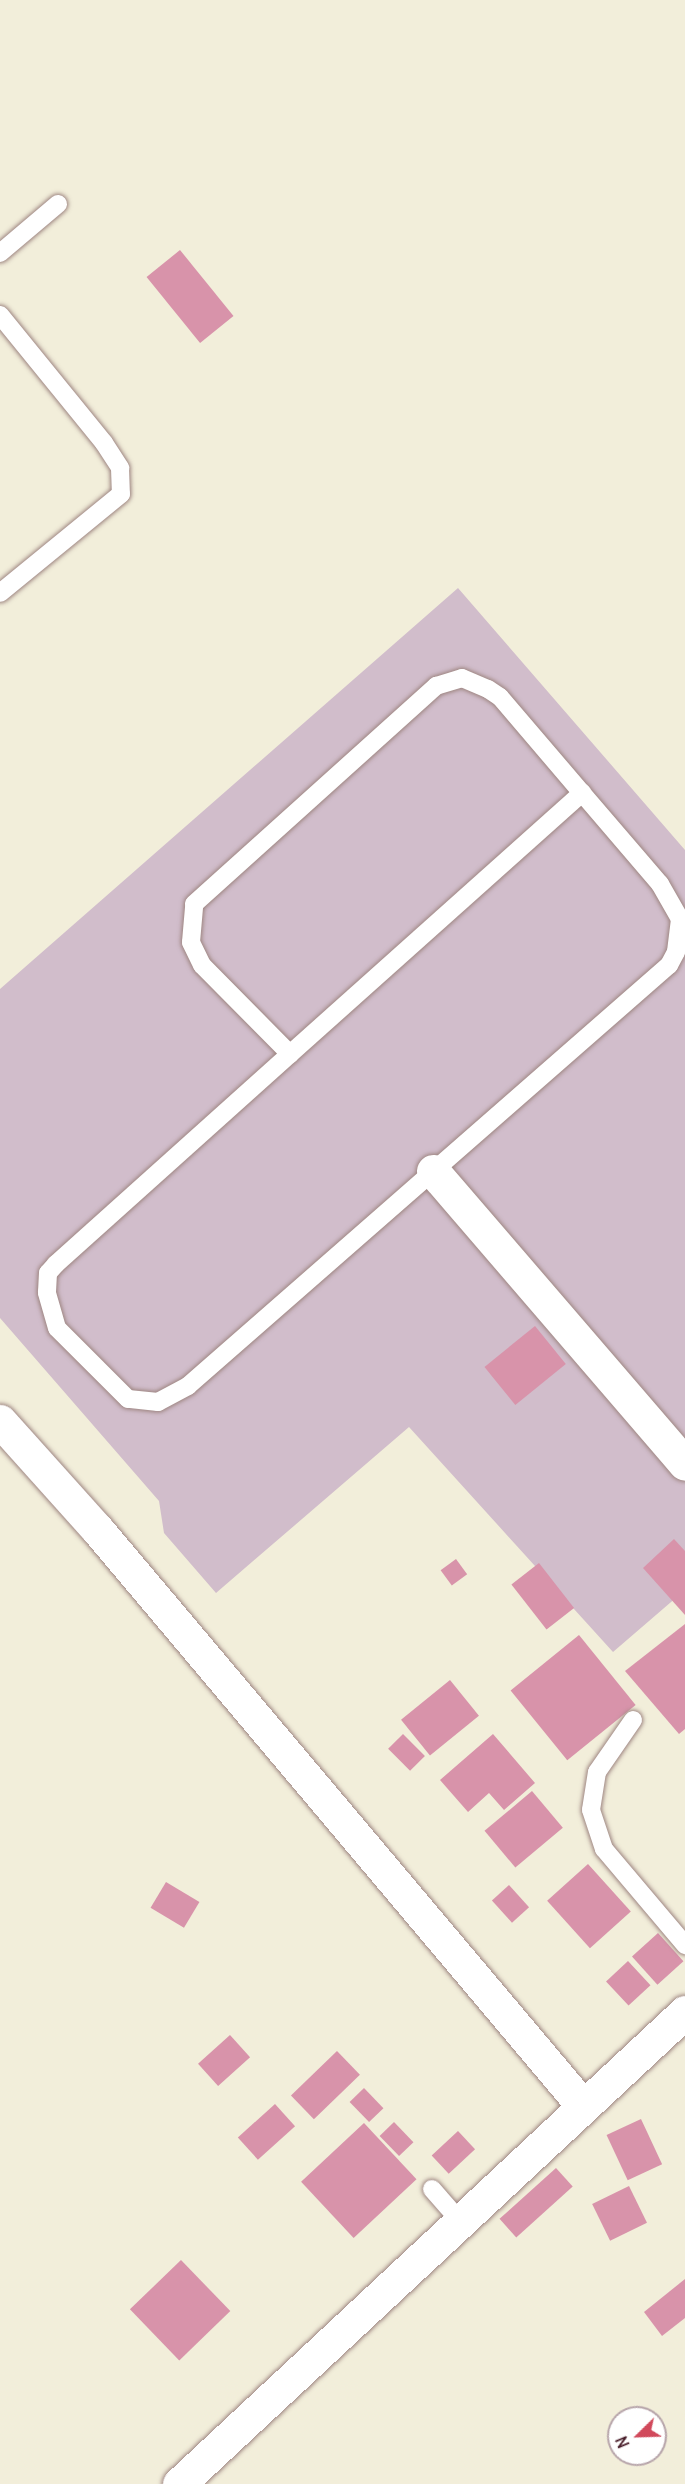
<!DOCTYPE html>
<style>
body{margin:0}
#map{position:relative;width:685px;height:2484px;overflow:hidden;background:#f2eeda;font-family:Delius,sans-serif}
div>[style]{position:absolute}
.industrial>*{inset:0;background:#d1bdcb}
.building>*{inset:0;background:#d893aa;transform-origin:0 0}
.roads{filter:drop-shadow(0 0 2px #9e8682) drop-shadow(0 0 2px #9e8682)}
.service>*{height:18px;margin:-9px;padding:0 9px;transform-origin:9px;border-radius:9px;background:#fff}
.minor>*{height:33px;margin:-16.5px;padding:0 16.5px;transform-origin:16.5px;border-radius:16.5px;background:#fff}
.tertiary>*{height:33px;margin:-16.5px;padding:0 16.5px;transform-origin:16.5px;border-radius:16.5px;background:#fff}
span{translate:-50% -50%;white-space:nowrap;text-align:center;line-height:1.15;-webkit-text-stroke:4.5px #fff;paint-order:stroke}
.north{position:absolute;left:607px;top:2406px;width:60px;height:60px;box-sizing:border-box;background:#fff;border:2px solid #b7a5aa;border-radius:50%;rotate:247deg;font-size:16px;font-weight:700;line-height:24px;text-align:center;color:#4a1f2b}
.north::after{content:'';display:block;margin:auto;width:21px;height:27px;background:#d1495b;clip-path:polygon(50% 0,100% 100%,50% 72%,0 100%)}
</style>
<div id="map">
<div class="industrial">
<i style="clip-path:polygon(458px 588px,685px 850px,685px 1590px,613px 1652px,409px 1427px,216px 1593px,164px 1533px,159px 1501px,0 1318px,0 989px)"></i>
</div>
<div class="building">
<i style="left:180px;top:250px;width:85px;height:43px;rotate:51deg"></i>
<i style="left:535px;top:1326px;width:49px;height:65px;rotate:51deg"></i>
<i style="clip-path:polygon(674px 1539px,685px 1551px,685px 1615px,643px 1568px)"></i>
<i style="left:456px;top:1559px;width:19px;height:19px;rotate:54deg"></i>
<i style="left:539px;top:1563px;width:57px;height:35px;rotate:52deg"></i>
<i style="clip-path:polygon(685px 1624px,685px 1729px,679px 1734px,625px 1671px)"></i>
<i style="left:579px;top:1635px;width:90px;height:88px;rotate:51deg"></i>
<i style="left:450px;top:1680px;width:46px;height:63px;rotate:51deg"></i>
<i style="left:403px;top:1734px;width:31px;height:21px;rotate:45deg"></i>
<i style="clip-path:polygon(493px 1734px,535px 1783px,504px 1810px,489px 1793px,468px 1812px,440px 1780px)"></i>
<i style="left:532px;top:1791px;width:48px;height:62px;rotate:50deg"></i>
<i style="left:588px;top:1864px;width:64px;height:55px;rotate:48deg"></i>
<i style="left:166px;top:1882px;width:39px;height:30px;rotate:31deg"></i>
<i style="left:509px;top:1885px;width:30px;height:23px;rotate:48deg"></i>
<i style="left:658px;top:1933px;width:38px;height:35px;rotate:48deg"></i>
<i style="left:628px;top:1961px;width:33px;height:30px;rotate:47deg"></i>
<i style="left:230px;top:2035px;width:30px;height:43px;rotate:48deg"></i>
<i style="left:337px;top:2051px;width:33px;height:64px;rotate:46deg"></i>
<i style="left:364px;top:2088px;width:28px;height:20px;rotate:46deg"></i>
<i style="left:275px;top:2104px;width:30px;height:50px;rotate:48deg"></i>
<i style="left:641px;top:2119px;width:50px;height:38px;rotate:65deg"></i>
<i style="left:394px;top:2122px;width:28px;height:20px;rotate:46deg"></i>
<i style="left:364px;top:2123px;width:77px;height:86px;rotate:47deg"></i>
<i style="left:458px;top:2131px;width:25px;height:36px;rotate:47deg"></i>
<i style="left:556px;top:2168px;width:25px;height:76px;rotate:48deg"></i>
<i style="left:629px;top:2186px;width:41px;height:41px;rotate:64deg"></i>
<i style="left:181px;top:2260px;width:71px;height:71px;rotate:46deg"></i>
<i style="clip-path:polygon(685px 2279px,685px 2318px,662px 2336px,644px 2312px)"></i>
</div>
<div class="roads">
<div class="service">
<i style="left:0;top:253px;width:76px;rotate:-40.2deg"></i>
<i style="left:0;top:315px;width:165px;rotate:50.9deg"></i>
<i style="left:104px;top:443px;width:30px;rotate:57deg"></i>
<i style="left:120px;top:468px;width:26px;rotate:88deg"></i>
<i style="left:121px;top:494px;width:156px;rotate:140.7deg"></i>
<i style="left:290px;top:1054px;width:125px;rotate:-134.7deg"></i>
<i style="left:202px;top:965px;width:25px;rotate:-116deg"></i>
<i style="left:191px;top:942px;width:38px;rotate:-85deg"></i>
<i style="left:194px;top:904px;width:326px;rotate:-42deg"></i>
<i style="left:436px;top:686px;width:27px;rotate:-17deg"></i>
<i style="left:462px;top:678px;width:28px;rotate:23deg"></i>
<i style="left:488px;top:689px;width:14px;rotate:34deg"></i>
<i style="left:500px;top:697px;width:126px;rotate:49.5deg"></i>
<i style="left:582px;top:793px;width:120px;rotate:49.4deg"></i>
<i style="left:660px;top:884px;width:40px;rotate:60.3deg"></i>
<i style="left:680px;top:919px;width:33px;rotate:97deg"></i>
<i style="left:676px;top:952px;width:15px;rotate:118deg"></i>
<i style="left:669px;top:965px;width:639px;rotate:138.81deg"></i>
<i style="left:188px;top:1386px;width:34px;rotate:152deg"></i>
<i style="left:158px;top:1402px;width:30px;rotate:-174deg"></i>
<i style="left:128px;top:1399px;width:100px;rotate:-135deg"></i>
<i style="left:57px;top:1328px;width:37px;rotate:-106deg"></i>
<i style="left:47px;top:1292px;width:19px;rotate:-87deg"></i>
<i style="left:48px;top:1273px;width:12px;rotate:-48deg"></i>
<i style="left:56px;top:1264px;width:314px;rotate:-41.9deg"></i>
<i style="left:290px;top:1054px;width:392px;rotate:-41.8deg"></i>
<i style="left:633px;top:1720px;width:63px;rotate:124.7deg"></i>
<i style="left:597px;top:1772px;width:38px;rotate:99deg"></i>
<i style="left:591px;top:1810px;width:41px;rotate:71.6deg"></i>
<i style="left:604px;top:1849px;width:126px;rotate:49.8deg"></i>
<i style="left:432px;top:2189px;width:43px;rotate:48.8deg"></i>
</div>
<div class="minor">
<i style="left:433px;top:1171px;width:386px;rotate:49.3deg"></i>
<i style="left:0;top:1421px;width:145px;rotate:48.1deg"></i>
<i style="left:97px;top:1529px;width:754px;rotate:49.89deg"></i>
</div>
<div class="tertiary">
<i style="left:179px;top:2484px;width:692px;rotate:-43.01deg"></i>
</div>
</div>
<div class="north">N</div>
</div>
